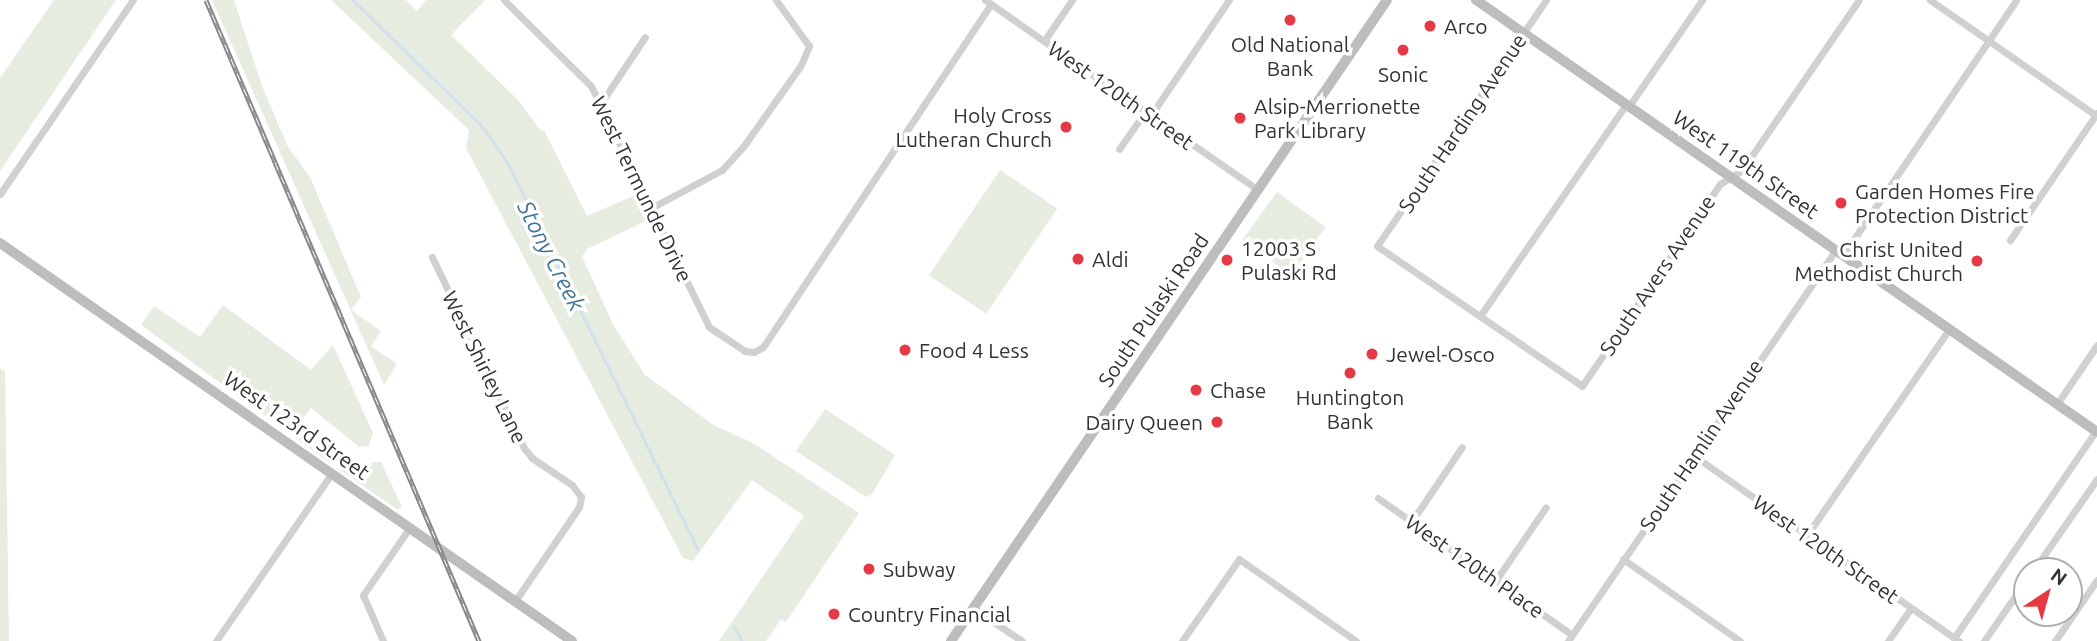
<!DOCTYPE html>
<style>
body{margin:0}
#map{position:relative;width:2097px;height:641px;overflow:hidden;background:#fff;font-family:Ubuntu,sans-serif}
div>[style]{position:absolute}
.green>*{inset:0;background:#e6ecdf;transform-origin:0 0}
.stream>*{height:2.5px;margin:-1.25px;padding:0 1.25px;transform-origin:1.25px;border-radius:1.25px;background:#cfe2ee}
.street>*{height:7px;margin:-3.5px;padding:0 3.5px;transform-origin:3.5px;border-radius:3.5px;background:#d0d0d0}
.secondary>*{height:10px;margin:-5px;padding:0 5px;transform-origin:5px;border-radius:5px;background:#bdbdbd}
.rail>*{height:5px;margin-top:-2.5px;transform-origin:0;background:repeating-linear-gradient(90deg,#fff 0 8px,#888 0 16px);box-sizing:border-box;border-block:2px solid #888}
.dots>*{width:19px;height:19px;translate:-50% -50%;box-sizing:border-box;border:4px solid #fff;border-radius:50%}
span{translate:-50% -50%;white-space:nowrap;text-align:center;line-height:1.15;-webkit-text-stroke:7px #fff;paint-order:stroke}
.poi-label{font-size:21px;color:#333}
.left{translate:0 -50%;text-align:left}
.right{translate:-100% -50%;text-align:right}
.street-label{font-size:21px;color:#333}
.water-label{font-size:23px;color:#3f7597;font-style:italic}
.north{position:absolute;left:2013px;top:557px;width:70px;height:70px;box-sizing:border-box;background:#fff;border:2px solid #adadad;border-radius:50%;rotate:36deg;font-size:19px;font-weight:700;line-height:28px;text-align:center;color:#333}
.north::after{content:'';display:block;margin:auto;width:24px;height:32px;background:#e63946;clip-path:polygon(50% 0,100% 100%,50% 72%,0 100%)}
</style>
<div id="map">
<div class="green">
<i style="clip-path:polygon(54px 0,116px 0,0 171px,0 78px)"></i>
<i style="clip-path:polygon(212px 0,234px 0,262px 86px,288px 147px,310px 177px,361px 297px,351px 310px,381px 331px,371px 346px,397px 364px,384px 385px)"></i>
<i style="clip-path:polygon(331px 0,406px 0,417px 11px,426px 0,485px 0,451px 35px,518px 100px,541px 131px,544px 130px,587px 216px,638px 194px,650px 219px,587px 249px,582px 257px,614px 326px,645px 375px,715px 426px,753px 443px,859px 513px,786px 622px,781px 619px,766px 641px,719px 641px,804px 516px,752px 480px,693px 561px,683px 558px,466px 148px,469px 130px)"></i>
<i style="left:1000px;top:170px;width:69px;height:127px;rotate:34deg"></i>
<i style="left:1277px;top:192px;width:60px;height:59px;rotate:36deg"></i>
<i style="clip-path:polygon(223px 305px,311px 370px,333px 345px,373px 433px,369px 446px,359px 447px,311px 408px,297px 426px,330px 454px,330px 463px,141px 325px,154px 306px,200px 337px)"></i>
<i style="clip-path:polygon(0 368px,5px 371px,9px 641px,0 641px)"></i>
<i style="clip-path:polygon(825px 409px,895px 455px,872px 494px,866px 497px,796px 451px)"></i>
<i style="clip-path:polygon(374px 462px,381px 462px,402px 507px,398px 510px,340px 470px,348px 463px,365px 467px)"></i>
</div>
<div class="stream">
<i style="left:353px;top:0;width:179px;rotate:44.3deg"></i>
<i style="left:481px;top:125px;width:21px;rotate:53deg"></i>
<i style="left:494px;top:142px;width:30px;rotate:57deg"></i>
<i style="left:510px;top:167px;width:426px;rotate:63.8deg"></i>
<i style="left:734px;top:626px;width:17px;rotate:62deg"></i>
</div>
<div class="street">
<i style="left:504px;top:0;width:122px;rotate:44.7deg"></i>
<i style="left:591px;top:86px;width:268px;rotate:63.9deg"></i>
<i style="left:709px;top:327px;width:43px;rotate:33.7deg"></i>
<i style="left:745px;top:351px;width:9px;rotate:6deg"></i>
<i style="left:754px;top:352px;width:10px;rotate:-29deg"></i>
<i style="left:763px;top:347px;width:412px;rotate:-56.4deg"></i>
<i style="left:985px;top:0;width:333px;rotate:34.8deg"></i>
<i style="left:1546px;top:0;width:298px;rotate:124.5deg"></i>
<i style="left:1377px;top:246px;width:248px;rotate:34.3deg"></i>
<i style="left:1582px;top:386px;width:245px;rotate:-55.7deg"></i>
<i style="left:1720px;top:184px;width:26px;rotate:-32deg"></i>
<i style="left:1742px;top:170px;width:206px;rotate:-55.5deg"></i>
<i style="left:1930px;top:0;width:203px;rotate:34.8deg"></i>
<i style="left:1044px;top:41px;width:50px;rotate:-55.7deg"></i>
<i style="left:601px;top:103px;width:79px;rotate:-56.3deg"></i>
<i style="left:1629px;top:106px;width:129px;rotate:-55.4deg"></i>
<i style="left:1151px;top:115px;width:139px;rotate:-55.9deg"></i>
<i style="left:1119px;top:149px;width:45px;rotate:-54.9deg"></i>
<i style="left:0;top:194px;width:235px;rotate:-55.6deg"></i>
<i style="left:651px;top:208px;width:81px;rotate:-28.2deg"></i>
<i style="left:722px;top:170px;width:31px;rotate:-48deg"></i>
<i style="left:743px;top:147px;width:100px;rotate:-54.7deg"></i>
<i style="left:801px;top:65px;width:21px;rotate:-67deg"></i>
<i style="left:809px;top:46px;width:57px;rotate:-125.7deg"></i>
<i style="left:2010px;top:240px;width:154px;rotate:-55.6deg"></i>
<i style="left:1843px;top:255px;width:308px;rotate:-55.8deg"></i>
<i style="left:432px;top:257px;width:212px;rotate:64.3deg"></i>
<i style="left:524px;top:448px;width:13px;rotate:51deg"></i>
<i style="left:532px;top:458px;width:48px;rotate:34deg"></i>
<i style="left:572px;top:485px;width:15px;rotate:53deg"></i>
<i style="left:581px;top:497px;width:10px;rotate:101deg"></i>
<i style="left:579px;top:507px;width:114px;rotate:124.2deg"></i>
<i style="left:1480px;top:316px;width:257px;rotate:-55.4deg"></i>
<i style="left:2057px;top:404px;width:71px;rotate:-55.9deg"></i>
<i style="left:1693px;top:455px;width:325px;rotate:35deg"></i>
<i style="left:1378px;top:498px;width:237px;rotate:35.2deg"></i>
<i style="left:1412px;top:521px;width:89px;rotate:-56deg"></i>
<i style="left:1807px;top:535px;width:250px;rotate:-55.4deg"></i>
<i style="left:1623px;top:559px;width:143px;rotate:35deg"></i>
<i style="left:2033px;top:571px;width:112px;rotate:-55.2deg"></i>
<i style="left:1496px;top:580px;width:88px;rotate:-55.6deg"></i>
<i style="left:973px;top:608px;width:59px;rotate:34deg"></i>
<i style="left:1954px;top:638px;width:251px;rotate:-55.6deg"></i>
<i style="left:216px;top:641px;width:204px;rotate:-55.4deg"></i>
<i style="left:383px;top:641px;width:50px;rotate:-113.5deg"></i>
<i style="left:363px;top:595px;width:83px;rotate:-55.3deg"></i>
<i style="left:1182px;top:641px;width:100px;rotate:-55.2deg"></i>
<i style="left:1239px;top:559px;width:143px;rotate:35deg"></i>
<i style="left:1568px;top:641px;width:474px;rotate:-55.6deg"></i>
<i style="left:1888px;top:641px;width:40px;rotate:-55.1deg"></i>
<i style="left:1984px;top:641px;width:75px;rotate:-55.3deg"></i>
<i style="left:2055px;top:641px;width:74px;rotate:-55.5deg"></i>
</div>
<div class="secondary">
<i style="left:1476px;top:0;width:756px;rotate:34.82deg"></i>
<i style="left:0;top:243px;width:697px;rotate:34.83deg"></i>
<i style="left:951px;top:641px;width:775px;rotate:-55.78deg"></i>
</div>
<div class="rail">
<i style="left:206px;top:0;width:697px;rotate:66.93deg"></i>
</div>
<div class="dots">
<i style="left:1290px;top:20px;background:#e63946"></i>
<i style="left:1430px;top:26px;background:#e63946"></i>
<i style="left:1403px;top:50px;background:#e63946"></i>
<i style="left:1240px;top:118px;background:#e63946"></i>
<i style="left:1066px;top:127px;background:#e63946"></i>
<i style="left:1841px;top:203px;background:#e63946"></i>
<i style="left:1078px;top:259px;background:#e63946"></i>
<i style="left:1227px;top:260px;background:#e63946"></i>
<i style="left:1977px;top:261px;background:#e63946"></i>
<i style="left:905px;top:350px;background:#e63946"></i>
<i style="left:1372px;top:354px;background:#e63946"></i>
<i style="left:1350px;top:373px;background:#e63946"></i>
<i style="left:1196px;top:390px;background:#e63946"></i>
<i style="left:1217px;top:422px;background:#e63946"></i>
<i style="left:869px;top:569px;background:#e63946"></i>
<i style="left:834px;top:614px;background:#e63946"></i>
</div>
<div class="poi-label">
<span class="left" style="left:1444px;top:26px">Arco</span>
<span style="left:1290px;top:56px">Old National<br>Bank</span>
<span style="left:1403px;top:74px">Sonic</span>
<span class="left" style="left:1254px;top:118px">Alsip-Merrionette<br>Park Library</span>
<span class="right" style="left:1052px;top:127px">Holy Cross<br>Lutheran Church</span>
<span class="left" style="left:1855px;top:203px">Garden Homes Fire<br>Protection District</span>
<span class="left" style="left:1241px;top:260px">12003 S<br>Pulaski Rd</span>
<span class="right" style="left:1963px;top:261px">Christ United<br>Methodist Church</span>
<span class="left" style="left:1092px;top:259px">Aldi</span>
<span class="left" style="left:919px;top:350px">Food 4 Less</span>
<span class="left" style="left:1386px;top:354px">Jewel-Osco</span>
<span class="left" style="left:1210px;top:390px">Chase</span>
<span style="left:1350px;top:409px">Huntington<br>Bank</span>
<span class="right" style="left:1203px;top:422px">Dairy Queen</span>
<span class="left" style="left:883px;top:569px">Subway</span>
<span class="left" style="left:848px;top:614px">Country Financial</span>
</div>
<div class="street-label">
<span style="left:1121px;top:95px;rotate:35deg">West 120th Street</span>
<span style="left:1462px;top:123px;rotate:-56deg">South Harding Avenue</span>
<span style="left:1746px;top:164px;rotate:35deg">West 119th Street</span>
<span style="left:642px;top:189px;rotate:64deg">West Termunde Drive</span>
<span style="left:1657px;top:275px;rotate:-56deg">South Avers Avenue</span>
<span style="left:1153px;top:310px;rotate:-56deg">South Pulaski Road</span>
<span style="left:485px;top:367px;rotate:64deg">West Shirley Lane</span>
<span style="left:297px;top:425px;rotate:35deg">West 123rd Street</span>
<span style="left:1701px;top:445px;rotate:-56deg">South Hamlin Avenue</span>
<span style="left:1826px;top:549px;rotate:35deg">West 120th Street</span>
<span style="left:1475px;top:566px;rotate:35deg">West 120th Place</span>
</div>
<div class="water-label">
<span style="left:551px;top:256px;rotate:63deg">Stony Creek</span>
</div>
<div class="north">N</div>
</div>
